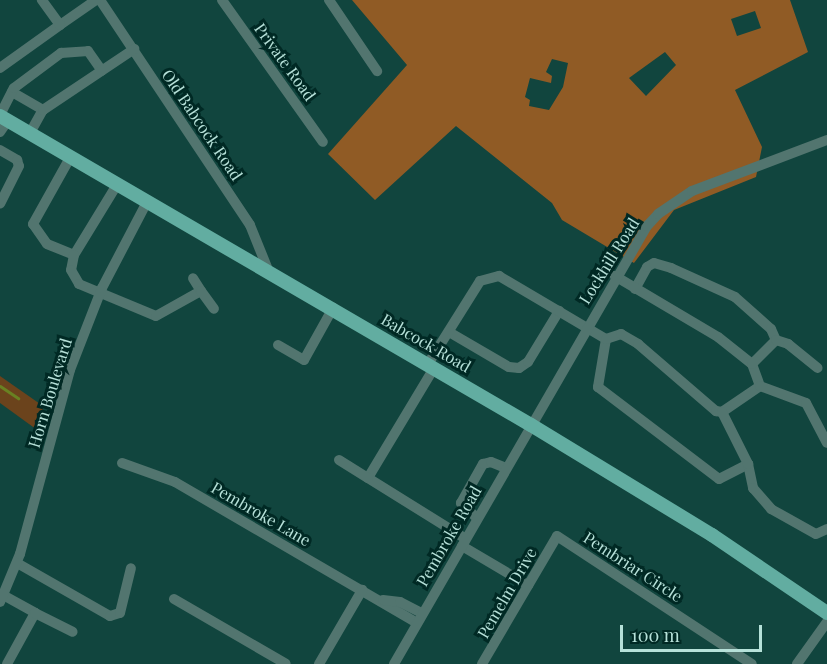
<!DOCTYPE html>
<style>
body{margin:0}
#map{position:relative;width:827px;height:664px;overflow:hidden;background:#11453e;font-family:"Playfair Display",serif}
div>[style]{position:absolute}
.green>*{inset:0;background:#6b431c}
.forest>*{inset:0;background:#905b25}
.stream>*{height:3px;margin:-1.5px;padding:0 1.5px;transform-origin:1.5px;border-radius:1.5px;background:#698122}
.minor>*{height:10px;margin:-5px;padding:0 5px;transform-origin:5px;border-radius:5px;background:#52756f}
.major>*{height:14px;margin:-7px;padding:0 7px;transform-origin:7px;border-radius:7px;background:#62ada1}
span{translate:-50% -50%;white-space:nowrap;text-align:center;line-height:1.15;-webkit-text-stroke:6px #002924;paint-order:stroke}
.street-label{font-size:16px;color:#b6e1d9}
.scale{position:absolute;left:620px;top:625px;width:142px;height:27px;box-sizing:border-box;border:3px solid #b6e1d9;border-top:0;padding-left:8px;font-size:18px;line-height:21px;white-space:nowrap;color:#b6e1d9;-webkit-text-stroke:4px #002924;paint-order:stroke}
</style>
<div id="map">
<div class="green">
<i style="clip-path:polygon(0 376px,43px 406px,40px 432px,0 403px)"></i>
</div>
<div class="forest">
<i style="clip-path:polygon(evenodd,352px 0,790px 0,808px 52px,735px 90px,762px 147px,756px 177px,674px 210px,634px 263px,562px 220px,552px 203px,456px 126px,375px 200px,328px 154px,407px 65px,352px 0,755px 11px,761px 28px,737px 36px,731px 19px,755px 11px,352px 0,665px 52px,676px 65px,646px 96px,629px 78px,665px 52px,352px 0,552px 59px,568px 63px,563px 87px,549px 110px,529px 106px,530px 100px,525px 97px,530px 78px,551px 83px,552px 76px,546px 72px,552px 59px)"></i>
</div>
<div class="stream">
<i style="left:0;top:386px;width:22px;rotate:34deg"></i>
</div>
<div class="minor">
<i style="left:100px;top:0;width:270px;rotate:56.3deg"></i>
<i style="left:250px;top:225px;width:51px;rotate:68deg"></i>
<i style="left:222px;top:0;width:174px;rotate:54.6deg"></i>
<i style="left:329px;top:0;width:86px;rotate:55.9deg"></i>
<i style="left:60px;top:25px;width:44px;rotate:-34.8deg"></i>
<i style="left:0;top:68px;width:74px;rotate:-35.6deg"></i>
<i style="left:60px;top:25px;width:31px;rotate:-126deg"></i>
<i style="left:12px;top:92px;width:36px;rotate:30deg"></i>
<i style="left:0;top:115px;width:30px;rotate:-63deg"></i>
<i style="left:14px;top:88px;width:59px;rotate:-36.7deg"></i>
<i style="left:61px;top:53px;width:27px;rotate:-4deg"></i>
<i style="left:88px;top:51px;width:24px;rotate:55deg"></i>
<i style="left:0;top:132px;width:14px;rotate:-56deg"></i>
<i style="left:30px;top:133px;width:26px;rotate:-61deg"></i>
<i style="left:43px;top:110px;width:110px;rotate:-33.8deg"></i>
<i style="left:0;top:150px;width:20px;rotate:30deg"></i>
<i style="left:17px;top:160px;width:6px;rotate:72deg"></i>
<i style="left:19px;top:166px;width:42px;rotate:116.6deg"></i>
<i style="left:71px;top:156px;width:78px;rotate:119.2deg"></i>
<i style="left:33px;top:224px;width:24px;rotate:55deg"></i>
<i style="left:47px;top:244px;width:29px;rotate:22deg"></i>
<i style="left:74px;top:255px;width:84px;rotate:-58.6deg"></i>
<i style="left:74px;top:255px;width:15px;rotate:101deg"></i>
<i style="left:71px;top:270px;width:16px;rotate:60deg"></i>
<i style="left:79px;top:284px;width:83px;rotate:22.6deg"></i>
<i style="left:156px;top:316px;width:51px;rotate:-29.1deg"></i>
<i style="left:201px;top:291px;width:15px;rotate:-122deg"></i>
<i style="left:635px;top:289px;width:25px;rotate:-61deg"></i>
<i style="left:647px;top:267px;width:8px;rotate:-30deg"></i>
<i style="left:654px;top:263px;width:18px;rotate:16deg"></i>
<i style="left:671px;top:268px;width:70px;rotate:24.4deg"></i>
<i style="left:735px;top:297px;width:48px;rotate:41.6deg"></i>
<i style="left:771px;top:329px;width:12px;rotate:66deg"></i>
<i style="left:201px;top:291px;width:22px;rotate:54deg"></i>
<i style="left:449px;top:332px;width:69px;rotate:30.3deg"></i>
<i style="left:509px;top:367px;width:10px;rotate:6deg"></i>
<i style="left:519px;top:368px;width:11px;rotate:-34deg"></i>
<i style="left:528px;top:362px;width:60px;rotate:-58.7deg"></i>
<i style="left:606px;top:339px;width:49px;rotate:99.5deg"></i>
<i style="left:598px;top:387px;width:152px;rotate:37.2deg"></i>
<i style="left:719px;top:479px;width:33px;rotate:-27deg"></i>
<i style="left:748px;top:464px;width:25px;rotate:78deg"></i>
<i style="left:753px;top:488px;width:28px;rotate:49deg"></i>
<i style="left:771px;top:509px;width:51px;rotate:29.1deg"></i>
<i style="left:816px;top:534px;width:12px;rotate:-24deg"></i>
<i style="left:278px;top:345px;width:30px;rotate:30deg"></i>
<i style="left:304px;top:360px;width:60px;rotate:-60.9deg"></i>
<i style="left:428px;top:364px;width:98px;rotate:-57.9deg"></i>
<i style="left:480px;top:281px;width:20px;rotate:-15deg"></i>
<i style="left:499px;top:276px;width:124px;rotate:30.5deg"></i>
<i style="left:606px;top:339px;width:16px;rotate:-18deg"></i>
<i style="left:621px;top:334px;width:20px;rotate:30deg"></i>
<i style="left:638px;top:344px;width:103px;rotate:40.7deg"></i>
<i style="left:716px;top:411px;width:6px;rotate:9deg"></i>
<i style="left:722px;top:412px;width:46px;rotate:-34.4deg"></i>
<i style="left:760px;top:386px;width:23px;rotate:-110deg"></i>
<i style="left:752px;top:364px;width:43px;rotate:-141.5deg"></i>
<i style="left:718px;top:337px;width:120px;rotate:-149.4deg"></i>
<i style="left:752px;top:364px;width:34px;rotate:-45deg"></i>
<i style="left:776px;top:340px;width:13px;rotate:18deg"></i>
<i style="left:788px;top:344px;width:38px;rotate:39deg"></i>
<i style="left:434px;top:368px;width:128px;rotate:121deg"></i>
<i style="left:368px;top:478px;width:115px;rotate:31.9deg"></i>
<i style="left:760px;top:386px;width:49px;rotate:20.3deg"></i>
<i style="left:806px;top:403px;width:45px;rotate:62.3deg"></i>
<i style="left:722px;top:412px;width:58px;rotate:63.4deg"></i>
<i style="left:339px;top:460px;width:34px;rotate:32deg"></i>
<i style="left:122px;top:463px;width:56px;rotate:19.7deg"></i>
<i style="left:175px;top:482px;width:280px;rotate:30.2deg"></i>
<i style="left:477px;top:518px;width:22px;rotate:-137deg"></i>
<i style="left:461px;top:503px;width:45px;rotate:-60.6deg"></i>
<i style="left:483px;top:464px;width:8px;rotate:-14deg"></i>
<i style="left:491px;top:462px;width:16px;rotate:22deg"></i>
<i style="left:462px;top:546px;width:77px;rotate:30.6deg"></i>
<i style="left:17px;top:563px;width:107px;rotate:29.7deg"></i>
<i style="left:110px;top:616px;width:10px;rotate:-17deg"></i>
<i style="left:120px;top:613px;width:46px;rotate:-76.3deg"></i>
<i style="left:3px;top:595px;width:37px;rotate:29deg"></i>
<i style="left:35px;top:613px;width:58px;rotate:118.8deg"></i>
<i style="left:174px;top:599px;width:129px;rotate:30.1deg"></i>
<i style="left:383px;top:600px;width:17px;rotate:7deg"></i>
<i style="left:400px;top:602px;width:25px;rotate:27deg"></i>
<i style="left:0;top:602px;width:52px;rotate:-67.4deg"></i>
<i style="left:20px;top:554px;width:191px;rotate:-74.8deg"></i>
<i style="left:70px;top:370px;width:88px;rotate:-68.7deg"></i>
<i style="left:102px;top:288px;width:99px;rotate:-62.4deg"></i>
<i style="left:35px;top:613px;width:42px;rotate:26.6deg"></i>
<i style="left:319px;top:664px;width:86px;rotate:-59.8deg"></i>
<i style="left:394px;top:664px;width:506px;rotate:-59.99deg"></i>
<i style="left:647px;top:226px;width:16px;rotate:-47deg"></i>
<i style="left:658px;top:214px;width:41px;rotate:-34.1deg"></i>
<i style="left:692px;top:191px;width:144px;rotate:-20.7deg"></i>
<i style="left:482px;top:664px;width:148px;rotate:-59.6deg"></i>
<i style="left:557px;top:536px;width:233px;rotate:33.3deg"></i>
<i style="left:797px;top:664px;width:52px;rotate:-54.5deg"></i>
</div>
<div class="major">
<i style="left:0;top:116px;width:614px;rotate:30.2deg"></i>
<i style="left:531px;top:425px;width:212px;rotate:31.3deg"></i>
<i style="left:712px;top:535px;width:139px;rotate:34.1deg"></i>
</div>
<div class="street-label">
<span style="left:285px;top:62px;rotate:54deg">Private Road</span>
<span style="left:202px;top:125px;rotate:56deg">Old Babcock Road</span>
<span style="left:609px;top:261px;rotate:-58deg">Lockhill Road</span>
<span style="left:426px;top:343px;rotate:30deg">Babcock Road</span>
<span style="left:50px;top:393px;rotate:-73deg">Horn Boulevard</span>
<span style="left:261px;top:514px;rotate:30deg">Pembroke Lane</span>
<span style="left:449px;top:536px;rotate:-60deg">Pembroke Road</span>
<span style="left:633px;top:567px;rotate:33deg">Pembriar Circle</span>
<span style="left:507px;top:593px;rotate:-60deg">Pemelm Drive</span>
</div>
<div class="scale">100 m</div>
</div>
